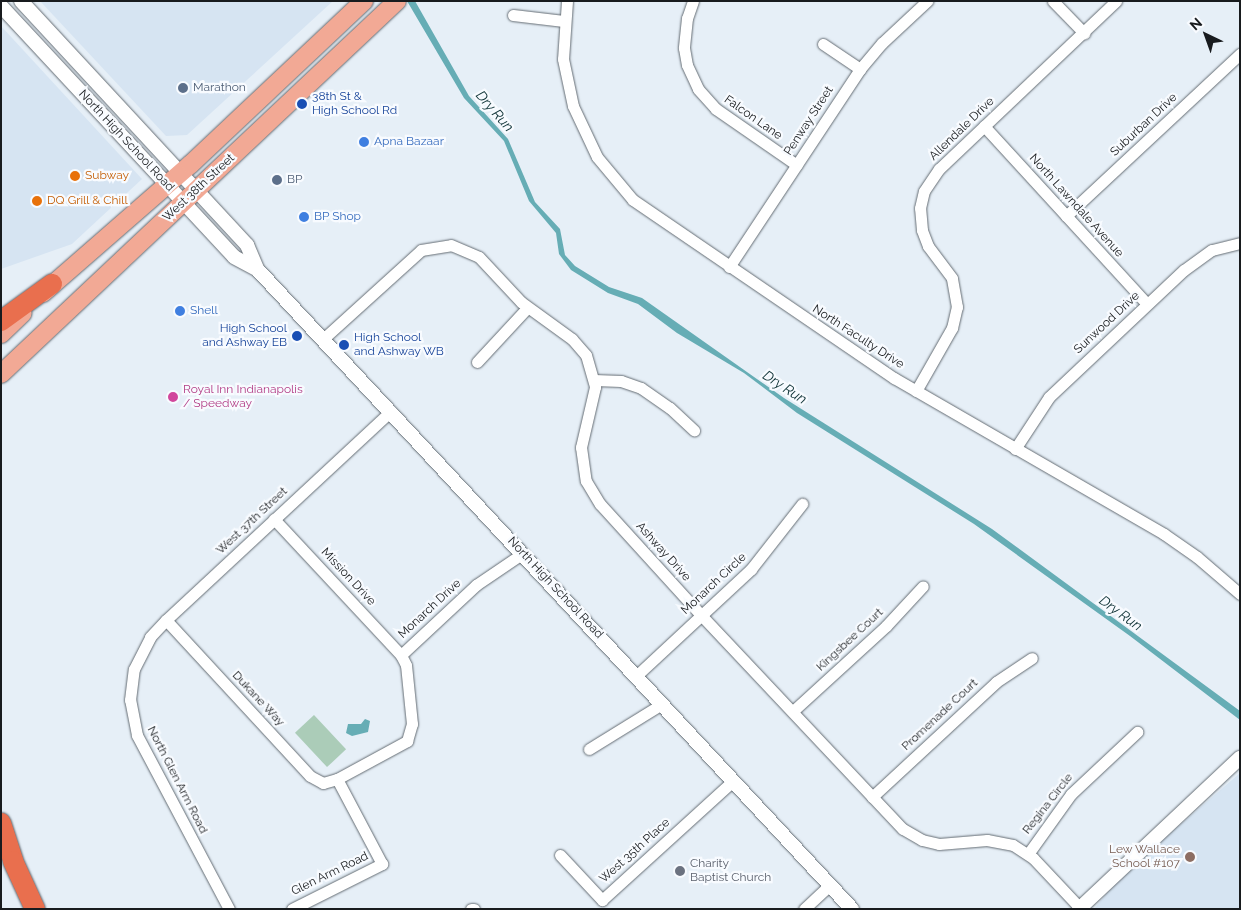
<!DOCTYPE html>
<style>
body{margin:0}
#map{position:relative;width:1241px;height:910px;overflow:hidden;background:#e6eff7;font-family:Raleway,sans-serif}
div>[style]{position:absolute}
.built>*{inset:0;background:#d6e4f2}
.green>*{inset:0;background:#abccb8;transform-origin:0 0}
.water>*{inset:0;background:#66adb5}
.roads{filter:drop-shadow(0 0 1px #646c73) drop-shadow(0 0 1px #646c73)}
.minor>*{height:11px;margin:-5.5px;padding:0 5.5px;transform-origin:5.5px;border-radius:5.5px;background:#fff}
.tertiary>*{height:14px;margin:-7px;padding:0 7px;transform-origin:7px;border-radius:7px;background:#fff}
.primary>*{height:18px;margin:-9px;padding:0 9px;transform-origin:9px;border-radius:9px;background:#f2a995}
.motorway>*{height:20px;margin:-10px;padding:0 10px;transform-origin:10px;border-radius:10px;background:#e96f4e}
.dots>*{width:14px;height:14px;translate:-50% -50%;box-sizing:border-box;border:2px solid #f8fbff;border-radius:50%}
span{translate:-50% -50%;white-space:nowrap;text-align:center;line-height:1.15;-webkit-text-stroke:4.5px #f8fbff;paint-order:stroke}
.service-label{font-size:12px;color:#4e5e75}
.left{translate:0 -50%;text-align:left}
.transit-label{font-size:12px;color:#164399}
.right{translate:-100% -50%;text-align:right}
.street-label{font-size:12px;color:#181b1e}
.shop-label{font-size:12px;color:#366cbe}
.food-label{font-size:12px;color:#c56008}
.hotel-label{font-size:12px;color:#b23c85}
.education-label{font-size:12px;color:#785e54}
.worship-label{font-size:12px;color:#5b616d}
.water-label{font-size:14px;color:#0e3236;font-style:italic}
.frame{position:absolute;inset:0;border:2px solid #181b1e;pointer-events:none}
.north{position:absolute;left:1181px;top:10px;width:50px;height:50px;-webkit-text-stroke:4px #f8fbff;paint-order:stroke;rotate:318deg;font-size:14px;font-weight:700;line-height:20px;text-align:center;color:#181b1e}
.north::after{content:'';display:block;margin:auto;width:18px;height:22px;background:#181b1e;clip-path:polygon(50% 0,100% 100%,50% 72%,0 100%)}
</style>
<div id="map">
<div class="built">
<i style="clip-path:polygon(40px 1px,333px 1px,187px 135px,166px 136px)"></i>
<i style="clip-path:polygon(1px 26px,142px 179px,72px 244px,1px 269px)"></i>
<i style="clip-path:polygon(1240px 773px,1240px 909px,1094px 909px,1121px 876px)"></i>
</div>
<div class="green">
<i style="left:314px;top:715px;width:47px;height:26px;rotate:47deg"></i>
</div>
<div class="water">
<i style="clip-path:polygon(407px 1px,415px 1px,469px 96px,508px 139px,535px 202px,560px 229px,565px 255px,575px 266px,609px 287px,642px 298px,784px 398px,992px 529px,1240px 711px,1240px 720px,1130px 636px,974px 524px,797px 413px,744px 373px,677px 333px,638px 304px,608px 293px,571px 270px,559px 254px,556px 233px,529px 201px,504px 141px,464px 98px)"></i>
<i style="clip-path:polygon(365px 719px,370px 721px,368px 732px,352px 736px,346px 733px,348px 724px,361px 724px)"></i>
</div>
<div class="roads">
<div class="minor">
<i style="left:567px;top:1px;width:58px;rotate:93.9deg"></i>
<i style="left:563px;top:59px;width:48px;rotate:78deg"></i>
<i style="left:573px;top:106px;width:56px;rotate:64.8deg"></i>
<i style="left:597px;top:157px;width:56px;rotate:50.1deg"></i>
<i style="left:633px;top:200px;width:316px;rotate:34.3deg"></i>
<i style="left:894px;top:378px;width:312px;rotate:30deg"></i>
<i style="left:1164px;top:534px;width:40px;rotate:34.9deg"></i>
<i style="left:1197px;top:557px;width:57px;rotate:40.7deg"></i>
<i style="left:693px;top:1px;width:18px;rotate:109deg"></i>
<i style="left:687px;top:18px;width:30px;rotate:96deg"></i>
<i style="left:684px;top:48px;width:17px;rotate:80deg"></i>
<i style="left:687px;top:65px;width:26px;rotate:65deg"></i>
<i style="left:698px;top:89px;width:27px;rotate:48deg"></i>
<i style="left:716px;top:109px;width:98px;rotate:34.7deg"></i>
<i style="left:1053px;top:1px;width:45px;rotate:45.9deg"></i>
<i style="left:513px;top:15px;width:51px;rotate:6.7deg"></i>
<i style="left:823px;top:44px;width:45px;rotate:34deg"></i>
<i style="left:984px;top:126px;width:241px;rotate:47.5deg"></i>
<i style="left:1066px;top:216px;width:238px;rotate:-43deg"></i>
<i style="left:729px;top:267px;width:237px;rotate:-56.5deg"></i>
<i style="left:860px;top:69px;width:34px;rotate:-50deg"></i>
<i style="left:882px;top:43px;width:62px;rotate:-43deg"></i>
<i style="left:323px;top:339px;width:132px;rotate:-42.2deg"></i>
<i style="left:421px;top:250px;width:30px;rotate:-9deg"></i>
<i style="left:451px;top:245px;width:30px;rotate:23deg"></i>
<i style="left:479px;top:257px;width:62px;rotate:47deg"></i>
<i style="left:521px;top:302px;width:63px;rotate:36deg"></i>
<i style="left:572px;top:339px;width:21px;rotate:49deg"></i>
<i style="left:586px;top:355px;width:33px;rotate:74deg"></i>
<i style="left:595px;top:387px;width:62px;rotate:103.1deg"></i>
<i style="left:581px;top:447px;width:34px;rotate:82deg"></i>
<i style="left:586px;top:481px;width:27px;rotate:59deg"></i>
<i style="left:600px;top:504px;width:150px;rotate:47.7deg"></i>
<i style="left:701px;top:615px;width:294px;rotate:46.7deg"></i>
<i style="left:903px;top:829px;width:22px;rotate:30deg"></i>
<i style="left:922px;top:840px;width:17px;rotate:13deg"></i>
<i style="left:939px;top:844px;width:48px;rotate:-4.8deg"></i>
<i style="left:987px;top:840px;width:26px;rotate:11deg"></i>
<i style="left:1013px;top:845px;width:24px;rotate:33deg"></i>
<i style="left:1033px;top:858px;width:70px;rotate:46.7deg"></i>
<i style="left:477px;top:362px;width:74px;rotate:-47.2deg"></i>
<i style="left:594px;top:380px;width:27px;rotate:2deg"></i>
<i style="left:621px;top:381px;width:21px;rotate:19deg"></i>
<i style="left:641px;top:388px;width:35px;rotate:35deg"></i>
<i style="left:670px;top:408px;width:33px;rotate:43deg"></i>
<i style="left:916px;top:391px;width:73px;rotate:-60.3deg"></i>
<i style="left:952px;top:328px;width:22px;rotate:-77deg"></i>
<i style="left:957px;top:307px;width:29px;rotate:-100deg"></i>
<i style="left:952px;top:278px;width:40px;rotate:-127deg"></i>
<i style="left:928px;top:246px;width:17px;rotate:-111deg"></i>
<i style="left:922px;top:230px;width:22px;rotate:-95deg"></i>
<i style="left:920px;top:208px;width:17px;rotate:-77deg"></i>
<i style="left:924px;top:191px;width:27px;rotate:-56deg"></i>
<i style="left:939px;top:169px;width:244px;rotate:-43.5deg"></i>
<i style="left:1015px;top:449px;width:62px;rotate:-56.8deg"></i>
<i style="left:1049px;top:397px;width:185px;rotate:-43.3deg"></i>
<i style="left:1184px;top:270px;width:34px;rotate:-36deg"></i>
<i style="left:1212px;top:250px;width:29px;rotate:-14deg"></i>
<i style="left:274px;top:519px;width:186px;rotate:47deg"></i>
<i style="left:166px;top:620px;width:212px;rotate:47.3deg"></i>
<i style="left:310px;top:776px;width:15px;rotate:28deg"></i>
<i style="left:323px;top:783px;width:15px;rotate:-16deg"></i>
<i style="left:636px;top:676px;width:157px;rotate:-42.9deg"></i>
<i style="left:751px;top:569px;width:83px;rotate:-51.9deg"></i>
<i style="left:793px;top:711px;width:126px;rotate:-42.4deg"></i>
<i style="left:886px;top:626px;width:54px;rotate:-47.2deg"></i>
<i style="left:589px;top:749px;width:86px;rotate:-31.7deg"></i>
<i style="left:872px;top:797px;width:169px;rotate:-42.8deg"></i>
<i style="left:996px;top:682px;width:43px;rotate:-33.7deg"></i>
<i style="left:1028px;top:854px;width:74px;rotate:-54.4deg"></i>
<i style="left:1071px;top:794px;width:91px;rotate:-43.2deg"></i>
<i style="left:560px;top:855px;width:62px;rotate:47deg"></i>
<i style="left:602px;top:900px;width:177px;rotate:-42.3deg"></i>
<i style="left:229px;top:909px;width:197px;rotate:-117.9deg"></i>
<i style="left:137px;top:735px;width:36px;rotate:-101deg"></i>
<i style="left:130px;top:700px;width:31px;rotate:-83deg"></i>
<i style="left:134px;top:669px;width:36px;rotate:-63deg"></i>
<i style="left:150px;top:637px;width:23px;rotate:-47deg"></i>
<i style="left:166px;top:620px;width:307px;rotate:-42.9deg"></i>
<i style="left:292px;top:909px;width:101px;rotate:-26.6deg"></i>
<i style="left:382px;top:864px;width:96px;rotate:-117.9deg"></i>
<i style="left:337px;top:779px;width:80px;rotate:-28.5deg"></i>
<i style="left:407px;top:741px;width:18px;rotate:-74deg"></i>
<i style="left:412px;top:724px;width:59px;rotate:-95.8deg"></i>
<i style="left:406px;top:665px;width:11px;rotate:-117deg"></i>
<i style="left:401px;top:655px;width:103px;rotate:-43deg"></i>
<i style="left:476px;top:585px;width:57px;rotate:-34.2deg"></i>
<i style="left:471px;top:909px;width:3px"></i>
<i style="left:804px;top:909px;width:35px;rotate:-43deg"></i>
</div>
<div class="tertiary">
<i style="left:21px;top:1px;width:333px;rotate:47.2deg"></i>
<i style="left:247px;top:245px;width:26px;rotate:67deg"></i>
<i style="left:257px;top:269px;width:874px;rotate:47.09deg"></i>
<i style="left:1px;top:6px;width:342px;rotate:47.1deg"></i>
<i style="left:234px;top:257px;width:26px;rotate:28deg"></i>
<i style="left:1079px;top:909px;width:221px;rotate:-43.2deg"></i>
</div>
<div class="primary">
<i style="left:43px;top:293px;width:196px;rotate:-41.1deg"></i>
<i style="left:191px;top:164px;width:238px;rotate:-43.3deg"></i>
<i style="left:1px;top:334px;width:30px;rotate:-44deg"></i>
<i style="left:1px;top:374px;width:544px;rotate:-43.29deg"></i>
</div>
<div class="motorway">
<i style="left:1px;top:321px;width:63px;rotate:-36deg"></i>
<i style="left:1px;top:823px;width:40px;rotate:72deg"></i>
<i style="left:13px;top:861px;width:53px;rotate:65.4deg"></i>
</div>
</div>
<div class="dots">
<i style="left:183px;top:88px;background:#5c6f8a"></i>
<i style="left:302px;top:104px;background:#1a4fb4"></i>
<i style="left:364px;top:142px;background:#3f7fe0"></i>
<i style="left:75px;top:176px;background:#e8710a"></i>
<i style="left:277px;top:180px;background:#5c6f8a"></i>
<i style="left:37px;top:201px;background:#e8710a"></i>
<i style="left:304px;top:217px;background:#3f7fe0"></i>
<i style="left:180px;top:311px;background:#3f7fe0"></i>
<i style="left:297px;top:336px;background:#1a4fb4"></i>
<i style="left:344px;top:345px;background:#1a4fb4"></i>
<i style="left:173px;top:397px;background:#d1479c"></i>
<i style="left:1190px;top:857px;background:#8d6e63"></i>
<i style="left:680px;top:871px;background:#6b7280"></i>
</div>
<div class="service-label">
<span class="left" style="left:193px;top:88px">Marathon</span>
<span class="left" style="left:287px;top:180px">BP</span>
</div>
<div class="transit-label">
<span class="left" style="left:312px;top:104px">38th St &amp;<br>High School Rd</span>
<span class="right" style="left:287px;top:336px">High School<br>and Ashway EB</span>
<span class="left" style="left:354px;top:345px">High School<br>and Ashway WB</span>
</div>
<div class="street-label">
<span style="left:753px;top:118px;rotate:35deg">Falcon Lane</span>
<span style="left:809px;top:121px;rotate:-57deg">Penway Street</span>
<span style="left:1144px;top:125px;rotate:-43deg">Suburban Drive</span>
<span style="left:962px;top:129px;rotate:-44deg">Allendale Drive</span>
<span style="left:126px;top:141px;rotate:47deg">North High School Road</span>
<span style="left:199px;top:188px;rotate:-43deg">West 38th Street</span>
<span style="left:1076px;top:206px;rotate:48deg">North Lawndale Avenue</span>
<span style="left:1107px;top:323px;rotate:-43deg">Sunwood Drive</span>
<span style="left:858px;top:337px;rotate:33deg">North Faculty Drive</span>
<span style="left:252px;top:521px;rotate:-43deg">West 37th Street</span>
<span style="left:663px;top:552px;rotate:48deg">Ashway Drive</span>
<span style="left:348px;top:577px;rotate:47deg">Mission Drive</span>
<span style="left:714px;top:584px;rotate:-43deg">Monarch Circle</span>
<span style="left:555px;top:588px;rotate:47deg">North High School Road</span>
<span style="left:430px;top:609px;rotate:-43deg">Monarch Drive</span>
<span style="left:850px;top:640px;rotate:-43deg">Kingsbee Court</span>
<span style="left:258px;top:699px;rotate:47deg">Dukane Way</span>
<span style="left:940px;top:715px;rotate:-43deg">Promenade Court</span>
<span style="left:177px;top:780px;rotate:63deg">North Glen Arm Road</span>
<span style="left:1048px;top:804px;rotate:-52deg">Regina Circle</span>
<span style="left:635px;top:851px;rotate:-42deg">West 35th Place</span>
<span style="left:330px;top:874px;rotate:-26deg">Glen Arm Road</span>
</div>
<div class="shop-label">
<span class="left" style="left:374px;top:142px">Apna Bazaar</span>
<span class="left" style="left:314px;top:217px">BP Shop</span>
<span class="left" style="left:190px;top:311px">Shell</span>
</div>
<div class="food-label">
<span class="left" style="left:85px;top:176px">Subway</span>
<span class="left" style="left:47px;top:201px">DQ Grill &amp; Chill</span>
</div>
<div class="hotel-label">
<span class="left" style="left:183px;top:397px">Royal Inn Indianapolis<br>/ Speedway</span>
</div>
<div class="education-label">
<span class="right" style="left:1180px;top:857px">Lew Wallace<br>School #107</span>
</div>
<div class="worship-label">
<span class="left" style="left:690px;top:871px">Charity<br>Baptist Church</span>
</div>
<div class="water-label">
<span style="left:495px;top:111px;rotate:49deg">Dry Run</span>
<span style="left:785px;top:387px;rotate:33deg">Dry Run</span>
<span style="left:1121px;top:613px;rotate:36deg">Dry Run</span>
</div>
<div class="frame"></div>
<div class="north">N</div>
</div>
